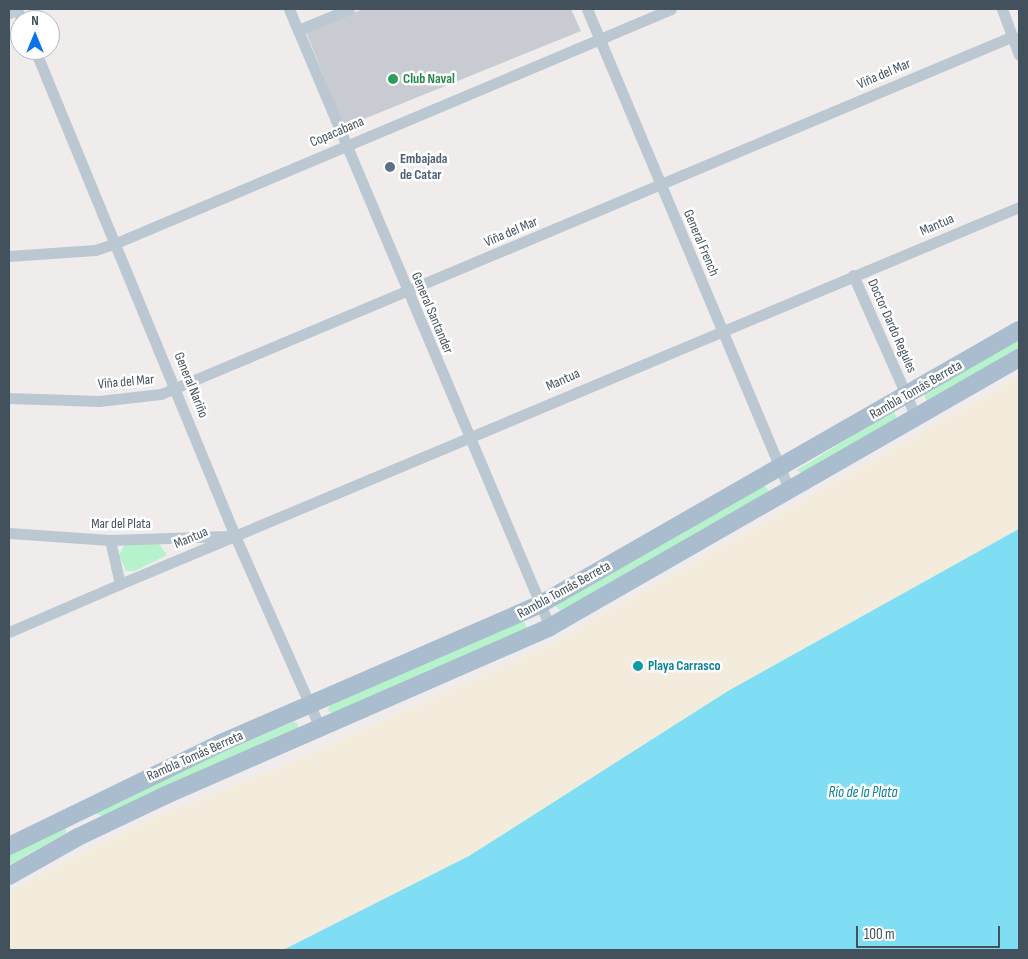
<!DOCTYPE html>
<html>
<head>
<meta charset="utf-8">
<style>
	body { margin:0 }
	#map { position:relative; width:1028px; height:959px; overflow:hidden; background:#f0ecec; font-family:"Sofia Sans Condensed",sans-serif }
	div>[style] { position:absolute }
	.green>* { inset:0; background:#b6f2cc }
	.sand>* { inset:0; background:#f3ebdb }
	.water>* { inset:0; background:#7fdef3 }
	.building>* { inset:0; background:#c8ccd2 }
	.street>* { height:11px; margin:-5.5px; padding:0 5.5px; transform-origin:5.5px; border-radius:5.5px; background:#bcc8d1 }
	.secondary>* { height:15px; margin:-7.5px; padding:0 7.5px; transform-origin:7.5px; border-radius:7.5px; background:#bdcbd8 }
	.primary>* { height:18px; margin:-9px; padding:0 9px; transform-origin:9px; border-radius:9px; background:#a9bdcf }
	.dots>* { width:14px; height:14px; translate:-50% -50%; box-sizing:border-box; border:2px solid #fff; border-radius:50% }
	span { translate:-50% -50%; white-space:nowrap; text-align:center; line-height:1.15; -webkit-text-stroke:5px #fff; paint-order:stroke }
	.street-label { font-size:14px; color:#43515c }
	.leisure-label { font-size:14px; color:#27864d; font-weight:700 }
	.left { translate:0 -50%; text-align:left }
	.service-label { font-size:14px; color:#4e5e75; font-weight:700 }
	.culture-label { font-size:14px; color:#0d838f; font-weight:700 }
	.water-label { font-size:15px; color:#037f9a; font-style:italic }
	.frame { position:absolute; inset:0; border:10px solid #43515c; pointer-events:none }
	.north { position:absolute; left:10px; top:10px; width:50px; height:50px; box-sizing:border-box; background:#fff; border:1px solid #b4b9be; border-radius:50%; rotate:0deg; font-size:14px; font-weight:700; line-height:20px; text-align:center; color:#43515c }
	.north::after { content:''; display:block; margin:auto; width:18px; height:22px; background:#0973ed; clip-path:polygon(50% 0,100% 100%,50% 72%,0 100%) }
	.scale { position:absolute; left:856px; top:926px; width:144px; height:22px; box-sizing:border-box; border:2px solid #43515c; border-top:0; padding-left:6px; font-size:15px; line-height:18px; white-space:nowrap; color:#43515c; -webkit-text-stroke:4px #fff; paint-order:stroke }
</style>
</head>
<body>
<div id="map">
	<div class="green">
		<i style="clip-path:polygon(1019px 338px,1019px 352px,929px 402px,925px 398px,925px 393px)"></i>
		<i style="clip-path:polygon(893px 411px,898px 419px,803px 474px,797px 470px)"></i>
		<i style="clip-path:polygon(764px 486px,770px 491px,562px 612px,556px 607px,557px 603px)"></i>
		<i style="clip-path:polygon(125px 544px,159px 544px,167px 555px,135px 571px,126px 571px,119px 555px)"></i>
		<i style="clip-path:polygon(523px 620px,527px 628px,334px 714px,328px 710px,330px 704px)"></i>
		<i style="clip-path:polygon(293px 722px,297px 723px,299px 730px,102px 816px,95px 813px,95px 807px)"></i>
		<i style="clip-path:polygon(66px 827px,66px 833px,9px 865px,9px 851px)"></i>
	</div>
	<div class="sand">
		<i style="clip-path:polygon(1019px 377px,1019px 529px,728px 691px,469px 857px,283px 950px,9px 950px,9px 893px,28px 881px,151px 819px,292px 762px,553px 643px)"></i>
	</div>
	<div class="water">
		<i style="clip-path:polygon(1019px 529px,1019px 950px,283px 950px,469px 856px,728px 691px)"></i>
	</div>
	<div class="building">
		<i style="clip-path:polygon(363px 9px,571px 9px,581px 31px,344px 127px,306px 32px)"></i>
	</div>
	<div class="street">
		<i style="left:17px;top:9px;width:12px;rotate:66deg"></i>
		<i style="left:289px;top:9px;width:671px;rotate:67.1deg"></i>
		<i style="left:587px;top:9px;width:521px;rotate:67.18deg"></i>
		<i style="left:1002px;top:9px;width:49px;rotate:69.7deg"></i>
		<i style="left:298px;top:30px;width:55px;rotate:-22.4deg"></i>
		<i style="left:35px;top:50px;width:526px;rotate:67.63deg"></i>
		<i style="left:235px;top:536px;width:212px;rotate:66.1deg"></i>
		<i style="left:9px;top:256px;width:86px;rotate:-4deg"></i>
		<i style="left:95px;top:250px;width:22px;rotate:-18deg"></i>
		<i style="left:116px;top:243px;width:602px;rotate:-22.86deg"></i>
		<i style="left:853px;top:275px;width:155px;rotate:66.1deg"></i>
		<i style="left:9px;top:398px;width:90px;rotate:1.9deg"></i>
		<i style="left:99px;top:401px;width:62px;rotate:-6.4deg"></i>
		<i style="left:161px;top:394px;width:924px;rotate:-22.79deg"></i>
		<i style="left:9px;top:533px;width:101px;rotate:4deg"></i>
		<i style="left:110px;top:540px;width:117px;rotate:-2deg"></i>
		<i style="left:120px;top:584px;width:975px;rotate:-22.75deg"></i>
		<i style="left:9px;top:632px;width:121px;rotate:-23.4deg"></i>
		<i style="left:120px;top:584px;width:45px;rotate:-102.8deg"></i>
	</div>
	<div class="secondary">
		<i style="left:9px;top:11px;width:4px;rotate:-27deg"></i>
	</div>
	<div class="primary">
		<i style="left:9px;top:846px;width:233px;rotate:-25.9deg"></i>
		<i style="left:219px;top:744px;width:349px;rotate:-23.5deg"></i>
		<i style="left:539px;top:605px;width:553px;rotate:-29.81deg"></i>
		<i style="left:9px;top:876px;width:79px;rotate:-29.5deg"></i>
		<i style="left:78px;top:837px;width:98px;rotate:-25.5deg"></i>
		<i style="left:166px;top:795px;width:419px;rotate:-23.6deg"></i>
		<i style="left:550px;top:627px;width:541px;rotate:-29.84deg"></i>
	</div>
	<div class="dots">
		<i style="left:393px;top:79px;background:#2e9e5b"></i>
		<i style="left:390px;top:167px;background:#5c6f8a"></i>
		<i style="left:638px;top:666px;background:#0f9aa8"></i>
	</div>
	<div class="street-label">
		<span style="left:884px;top:74px;rotate:-23deg">Viña del Mar</span>
		<span style="left:337px;top:132px;rotate:-23deg">Copacabana</span>
		<span style="left:937px;top:225px;rotate:-23deg">Mantua</span>
		<span style="left:511px;top:232px;rotate:-23deg">Viña del Mar</span>
		<span style="left:701px;top:243px;rotate:67deg">General French</span>
		<span style="left:432px;top:313px;rotate:67deg">General Santander</span>
		<span style="left:892px;top:326px;rotate:66deg">Doctor Dardo Regules</span>
		<span style="left:563px;top:380px;rotate:-24deg">Mantua</span>
		<span style="left:126px;top:382px;rotate:-5deg">Viña del Mar</span>
		<span style="left:191px;top:385px;rotate:68deg">General Nariño</span>
		<span style="left:916px;top:390px;rotate:-30deg">Rambla Tomás Berreta</span>
		<span style="left:121px;top:524px">Mar del Plata</span>
		<span style="left:191px;top:538px;rotate:-23deg">Mantua</span>
		<span style="left:564px;top:590px;rotate:-29deg">Rambla Tomás Berreta</span>
		<span style="left:195px;top:756px;rotate:-24deg">Rambla Tomás Berreta</span>
	</div>
	<div class="leisure-label">
		<span class="left" style="left:403px;top:79px">Club Naval</span>
	</div>
	<div class="service-label">
		<span class="left" style="left:400px;top:167px">Embajada<br>de Catar</span>
	</div>
	<div class="culture-label">
		<span class="left" style="left:648px;top:666px">Playa Carrasco</span>
	</div>
	<div class="water-label">
		<span style="left:863px;top:793px">Río de la Plata</span>
	</div>
	<div class="frame"></div>
	<div class="north">N</div>
	<div class="scale">100 m</div>
</div>
</body>
</html>
